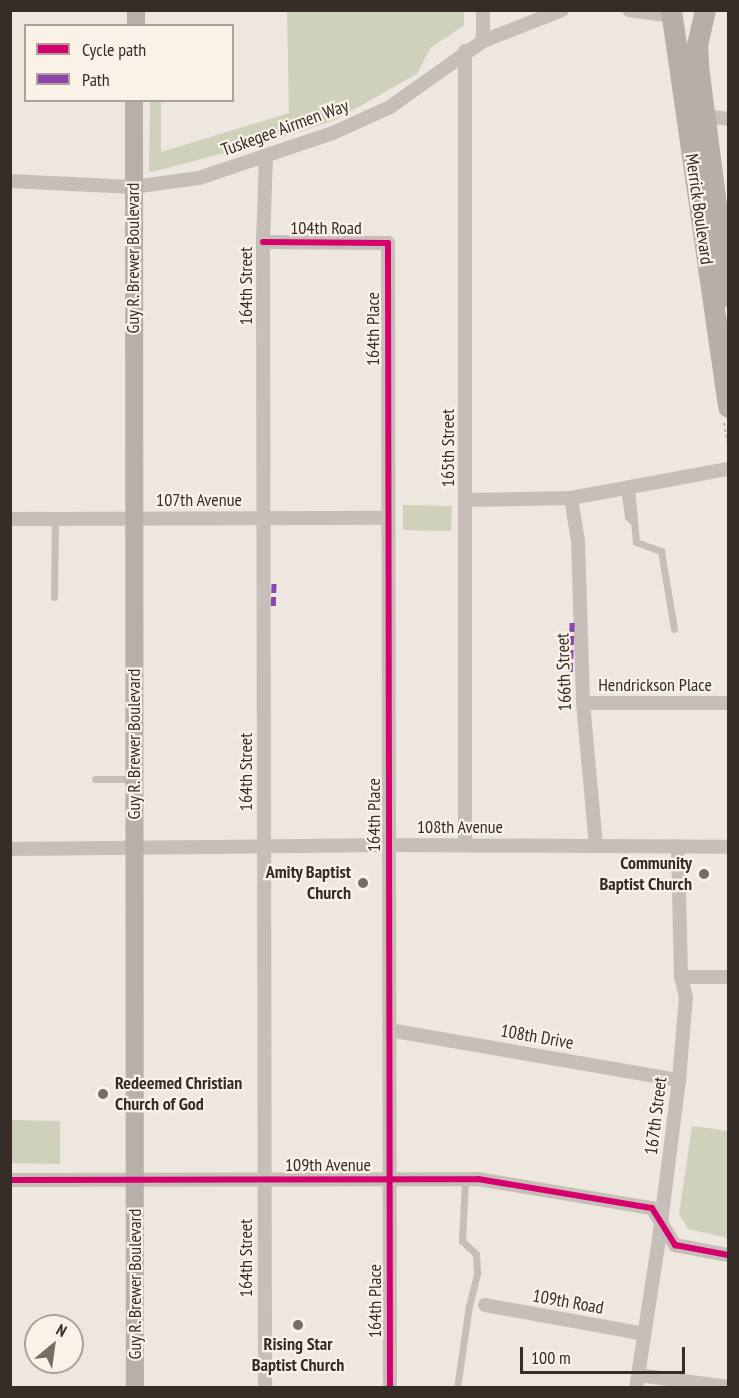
<!DOCTYPE html>
<html>
<head>
<meta charset="utf-8">
<style>
	body { margin:0 }
	#map { position:relative; width:739px; height:1398px; overflow:hidden; background:#ede7e0; font-family:"PT Sans Narrow",sans-serif }
	div>[style] { position:absolute }
	.green>* { inset:0; background:#ced2ba }
	.path>* { height:2px; margin-top:-1px; transform-origin:0; background:repeating-linear-gradient(90deg,#beb7b2 0 3px,transparent 0 6px) }
	.service>* { height:7px; margin:-3.5px; padding:0 3.5px; transform-origin:3.5px; border-radius:3.5px; background:#c6bfb9 }
	.minor>* { height:14px; margin:-7px; padding:0 7px; transform-origin:7px; border-radius:7px; background:#c6bfb9 }
	.secondary>* { height:18px; margin:-9px; padding:0 9px; transform-origin:9px; border-radius:9px; background:#b6afaa }
	.primary>* { height:21px; margin:-10.5px; padding:0 10.5px; transform-origin:10.5px; border-radius:10.5px; background:#b5aea9 }
	.quiet>* { height:4.5px; margin-top:-2.25px; transform-origin:0; background:repeating-linear-gradient(90deg,#8e44ad 0 9px,transparent 0 13.5px) }
	.cycleway>* { height:6px; margin:-3px; padding:0 3px; transform-origin:3px; border-radius:3px; background:#d6006c }
	.dots>* { width:16px; height:16px; translate:-50% -50%; box-sizing:border-box; border:3px solid #faf1e7; border-radius:50% }
	span { translate:-50% -50%; white-space:nowrap; text-align:center; line-height:1.15; -webkit-text-stroke:4.5px #faf1e7; paint-order:stroke }
	.street-label { font-size:18px; color:#362c28 }
	.poi-label { font-size:18px; color:#362c28; font-weight:700 }
	.right { translate:-100% -50%; text-align:right }
	.left { translate:0 -50%; text-align:left }
	.frame { position:absolute; inset:0; border:12px solid #362c28; pointer-events:none }
	.legend { position:absolute; left:24px; top:24px; width:210px; height:78px; box-sizing:border-box; background:#faf1e7; border:2px solid #aca29b; margin:0; padding:8px 10px; list-style:none; font-size:18px; color:#362c28 }
	.legend li { display:flex; align-items:center; gap:12px; height:30px }
	.legend b { width:30px; border:2px solid #aca29b }
	.north { position:absolute; left:24px; top:1314px; width:60px; height:60px; box-sizing:border-box; background:#faf1e7; border:2px solid #aca29b; border-radius:50%; rotate:29deg; font-size:16px; font-weight:700; line-height:24px; text-align:center; color:#362c28 }
	.north::after { content:''; display:block; margin:auto; width:21px; height:27px; background:#766d68; clip-path:polygon(50% 0,100% 100%,50% 72%,0 100%) }
	.scale { position:absolute; left:520px; top:1347px; width:165px; height:27px; box-sizing:border-box; border:3px solid #362c28; border-top:0; padding-left:8px; font-size:18px; line-height:21px; white-space:nowrap; color:#362c28; -webkit-text-stroke:4px #faf1e7; paint-order:stroke }
</style>
</head>
<body>
<div id="map">
	<div class="green">
		<i style="clip-path:polygon(287px 11px,464px 11px,464px 26px,431px 47px,417px 74px,335px 120px,274px 140px,152px 172px,149px 170px,150px 101px,161px 101px,161px 152px,289px 113px)"></i>
		<i style="clip-path:polygon(403px 505px,452px 506px,451px 531px,403px 530px)"></i>
		<i style="clip-path:polygon(11px 1120px,60px 1121px,60px 1164px,11px 1163px)"></i>
		<i style="clip-path:polygon(692px 1126px,728px 1131px,728px 1238px,688px 1229px,679px 1214px)"></i>
	</div>
	<div class="path">
		<i style="left:724px;top:423px;width:23px;rotate:80deg"></i>
	</div>
	<div class="service">
		<i style="left:631px;top:487px;width:55px;rotate:84.8deg"></i>
		<i style="left:636px;top:542px;width:27px;rotate:20deg"></i>
		<i style="left:661px;top:551px;width:79px;rotate:80.5deg"></i>
		<i style="left:624px;top:488px;width:29px;rotate:82deg"></i>
		<i style="left:628px;top:517px;width:6px;rotate:45deg"></i>
		<i style="left:54px;top:597px;width:78px;rotate:-89.3deg"></i>
		<i style="left:95px;top:779px;width:39px"></i>
		<i style="left:457px;top:1388px;width:83px;rotate:-81.7deg"></i>
		<i style="left:469px;top:1306px;width:34px;rotate:-76deg"></i>
		<i style="left:477px;top:1273px;width:19px;rotate:-93deg"></i>
		<i style="left:476px;top:1254px;width:19px;rotate:-137deg"></i>
		<i style="left:462px;top:1241px;width:62px;rotate:-87.2deg"></i>
	</div>
	<div class="minor">
		<i style="left:629px;top:10px;width:43px;rotate:7.9deg"></i>
		<i style="left:483px;top:41px;width:31px;rotate:-90deg"></i>
		<i style="left:704px;top:116px;width:24px;rotate:7deg"></i>
		<i style="left:10px;top:181px;width:123px;rotate:2.8deg"></i>
		<i style="left:133px;top:187px;width:67px;rotate:-7.8deg"></i>
		<i style="left:199px;top:178px;width:141px;rotate:-18.6deg"></i>
		<i style="left:333px;top:133px;width:63px;rotate:-24.5deg"></i>
		<i style="left:390px;top:107px;width:114px;rotate:-35.4deg"></i>
		<i style="left:483px;top:41px;width:85px;rotate:-21.4deg"></i>
		<i style="left:263px;top:242px;width:125px;rotate:0.5deg"></i>
		<i style="left:388px;top:243px;width:1145px;rotate:89.9deg"></i>
		<i style="left:571px;top:498px;width:44px;rotate:80.8deg"></i>
		<i style="left:578px;top:541px;width:162px;rotate:88.2deg"></i>
		<i style="left:583px;top:703px;width:143px;rotate:84.8deg"></i>
		<i style="left:466px;top:500px;width:105px;rotate:-1.1deg"></i>
		<i style="left:571px;top:498px;width:160px;rotate:-10.5deg"></i>
		<i style="left:10px;top:519px;width:377px;rotate:-0.2deg"></i>
		<i style="left:583px;top:703px;width:145px"></i>
		<i style="left:465px;top:845px;width:794px;rotate:-90deg"></i>
		<i style="left:10px;top:849px;width:379px;rotate:-0.6deg"></i>
		<i style="left:389px;top:845px;width:339px;rotate:0.3deg"></i>
		<i style="left:681px;top:977px;width:47px"></i>
		<i style="left:389px;top:1030px;width:294px;rotate:9.8deg"></i>
		<i style="left:10px;top:1180px;width:468px;rotate:-0.1deg"></i>
		<i style="left:478px;top:1179px;width:176px;rotate:9.5deg"></i>
		<i style="left:652px;top:1208px;width:44px;rotate:58.1deg"></i>
		<i style="left:675px;top:1245px;width:54px;rotate:10.7deg"></i>
		<i style="left:485px;top:1305px;width:162px;rotate:10.3deg"></i>
		<i style="left:638px;top:1375px;width:91px;rotate:7.6deg"></i>
		<i style="left:265px;top:1388px;width:1146px;rotate:-90.1deg"></i>
		<i style="left:263px;top:242px;width:85px;rotate:-88deg"></i>
		<i style="left:636px;top:1388px;width:144px;rotate:-81.2deg"></i>
		<i style="left:658px;top:1246px;width:167px;rotate:-82.8deg"></i>
		<i style="left:679px;top:1080px;width:83px;rotate:-85.2deg"></i>
		<i style="left:686px;top:997px;width:21px;rotate:-104deg"></i>
		<i style="left:681px;top:977px;width:131px;rotate:-91.3deg"></i>
	</div>
	<div class="secondary">
		<i style="left:136px;top:26px;width:16px;rotate:-90deg"></i>
		<i style="left:134px;top:100px;width:1288px;rotate:89.96deg"></i>
	</div>
	<div class="primary">
		<i style="left:671px;top:10px;width:401px;rotate:81.8deg"></i>
		<i style="left:705px;top:10px;width:35px;rotate:103deg"></i>
		<i style="left:697px;top:44px;width:22px;rotate:87deg"></i>
		<i style="left:698px;top:66px;width:232px;rotate:82.6deg"></i>
	</div>
	<div class="quiet">
		<i style="left:273px;top:606px;width:25px;rotate:-88deg"></i>
		<i style="left:570px;top:672px;width:51px;rotate:-87.8deg"></i>
	</div>
	<div class="cycleway">
		<i style="left:263px;top:242px;width:125px;rotate:0.5deg"></i>
		<i style="left:388px;top:243px;width:1145px;rotate:89.9deg"></i>
		<i style="left:10px;top:1180px;width:468px;rotate:-0.1deg"></i>
		<i style="left:478px;top:1179px;width:176px;rotate:9.5deg"></i>
		<i style="left:652px;top:1208px;width:44px;rotate:58.1deg"></i>
		<i style="left:675px;top:1245px;width:54px;rotate:10.7deg"></i>
	</div>
	<div class="dots">
		<i style="left:704px;top:874px;background:#766d68"></i>
		<i style="left:363px;top:883px;background:#766d68"></i>
		<i style="left:103px;top:1094px;background:#766d68"></i>
		<i style="left:298px;top:1325px;background:#766d68"></i>
	</div>
	<div class="street-label">
		<span style="left:285px;top:128px;rotate:-20deg">Tuskegee Airmen Way</span>
		<span style="left:699px;top:209px;rotate:82deg">Merrick Boulevard</span>
		<span style="left:326px;top:228px">104th Road</span>
		<span style="left:133px;top:258px;rotate:-90deg">Guy R. Brewer Boulevard</span>
		<span style="left:246px;top:286px;rotate:-90deg">164th Street</span>
		<span style="left:373px;top:329px;rotate:-90deg">164th Place</span>
		<span style="left:448px;top:448px;rotate:-90deg">165th Street</span>
		<span style="left:199px;top:500px">107th Avenue</span>
		<span style="left:564px;top:672px;rotate:-92deg">166th Street</span>
		<span style="left:655px;top:685px">Hendrickson Place</span>
		<span style="left:134px;top:744px;rotate:-90deg">Guy R. Brewer Boulevard</span>
		<span style="left:246px;top:772px;rotate:-90deg">164th Street</span>
		<span style="left:374px;top:815px;rotate:-90deg">164th Place</span>
		<span style="left:460px;top:827px">108th Avenue</span>
		<span style="left:537px;top:1037px;rotate:10deg">108th Drive</span>
		<span style="left:656px;top:1116px;rotate:-83deg">167th Street</span>
		<span style="left:328px;top:1165px">109th Avenue</span>
		<span style="left:246px;top:1258px;rotate:-90deg">164th Street</span>
		<span style="left:135px;top:1284px;rotate:-90deg">Guy R. Brewer Boulevard</span>
		<span style="left:375px;top:1301px;rotate:-90deg">164th Place</span>
		<span style="left:568px;top:1302px;rotate:10deg">109th Road</span>
	</div>
	<div class="poi-label">
		<span class="right" style="left:692px;top:874px">Community<br>Baptist Church</span>
		<span class="right" style="left:351px;top:883px">Amity Baptist<br>Church</span>
		<span class="left" style="left:115px;top:1094px">Redeemed Christian<br>Church of God</span>
		<span style="left:298px;top:1355px">Rising Star<br>Baptist Church</span>
	</div>
	<div class="frame"></div>
	<ul class="legend">
	<li><b style="height:8px;background:#d6006c"></b>Cycle path</li>
	<li><b style="height:8px;background:#8e44ad"></b>Path</li>
	</ul>
	<div class="north">N</div>
	<div class="scale">100 m</div>
</div>
</body>
</html>
